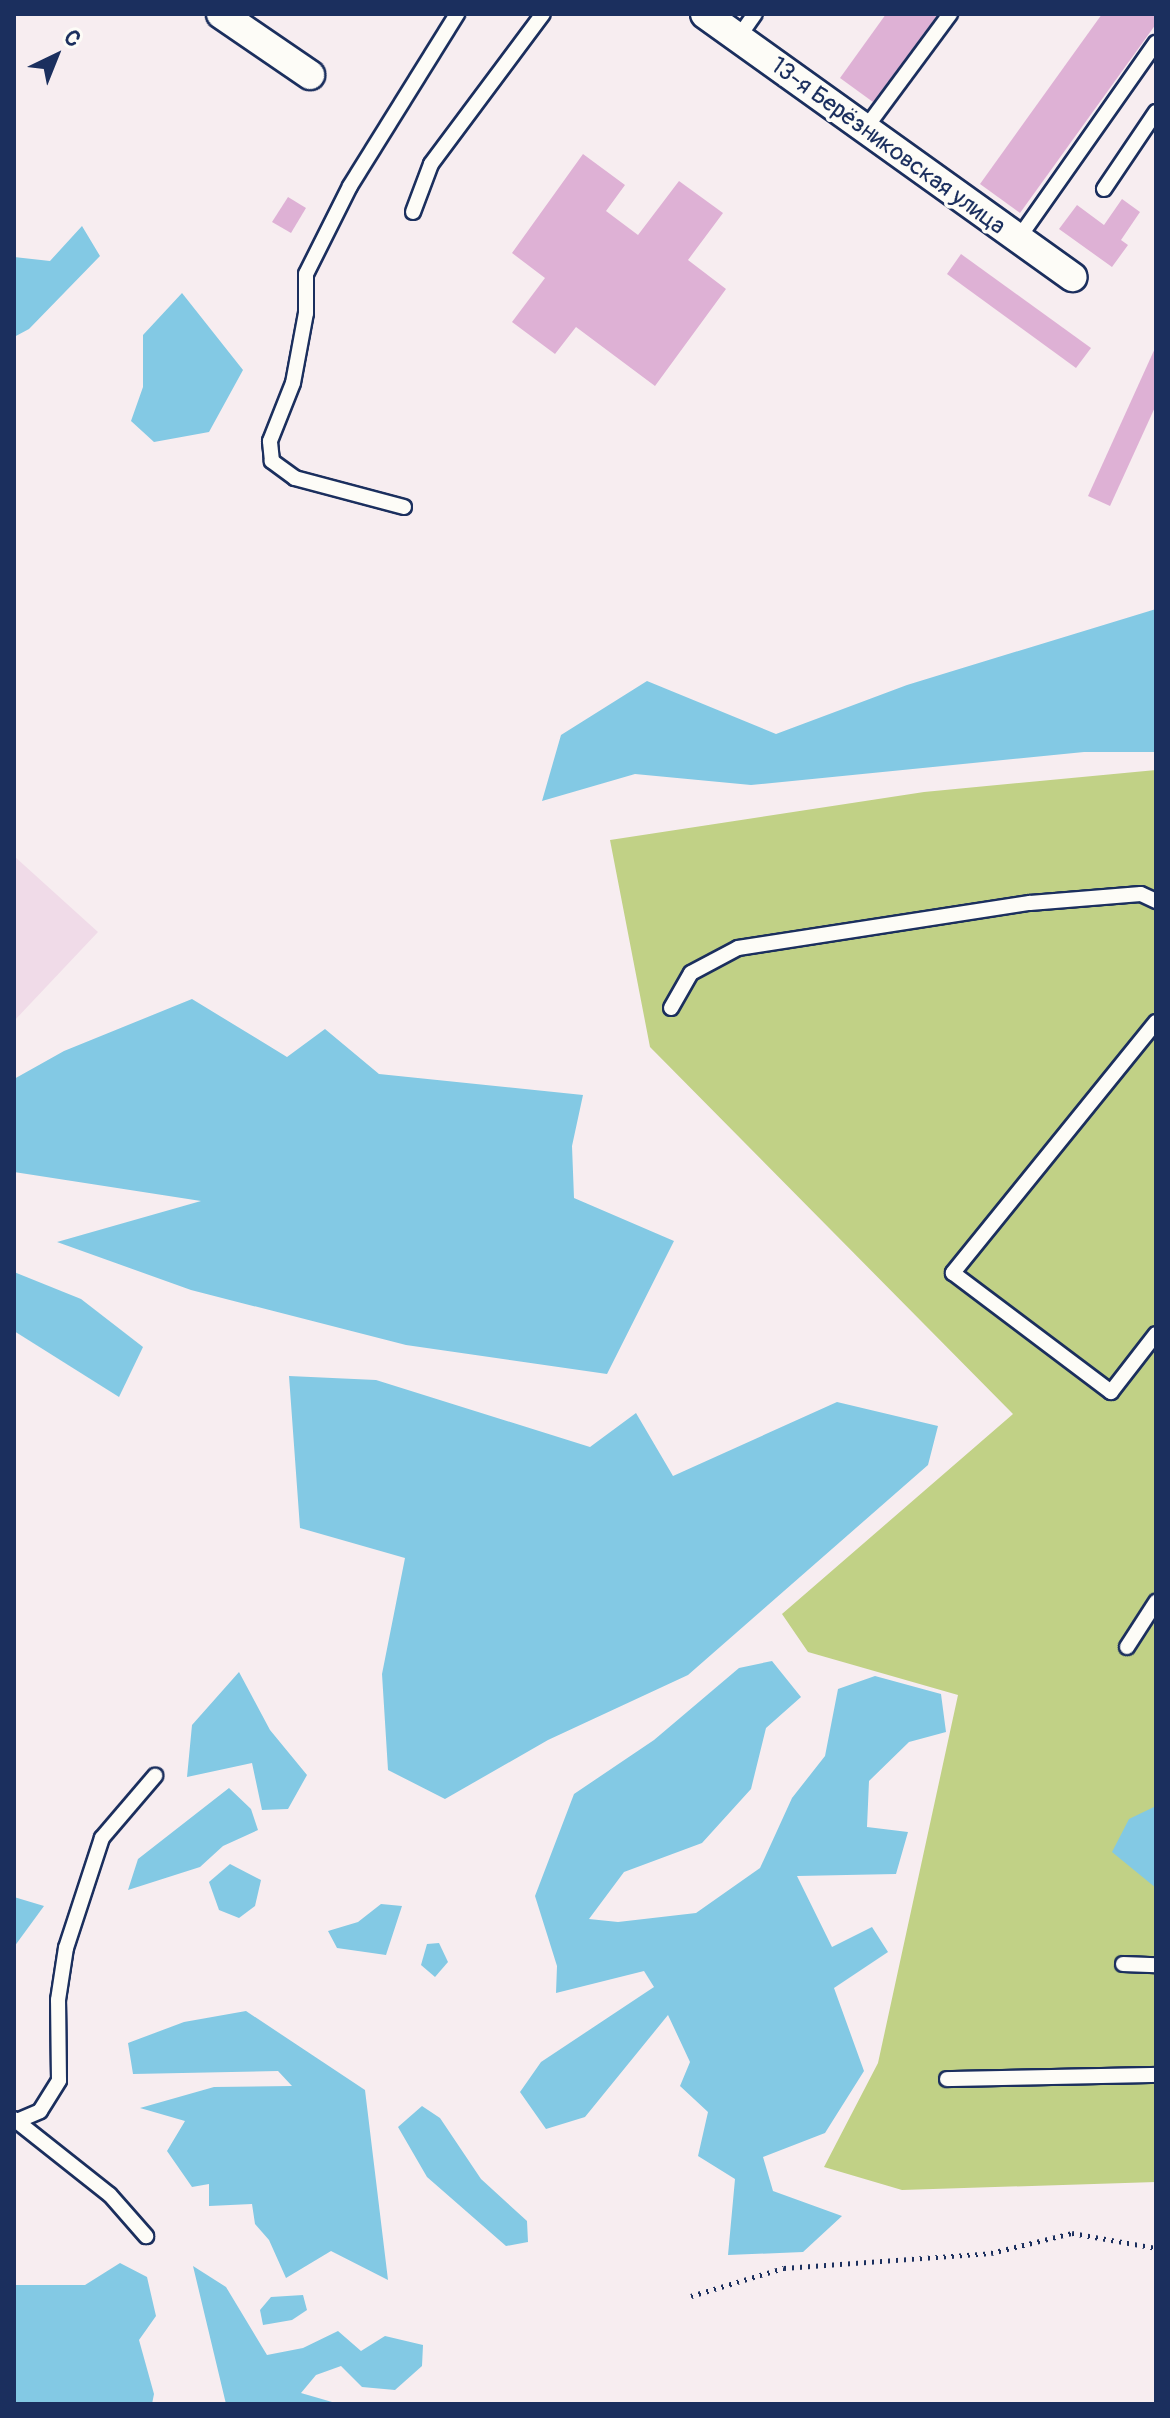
<!DOCTYPE html>
<html>
<head>
<meta charset="utf-8">
<style>
	body { margin:0 }
	#map { position:relative; width:1170px; height:2418px; overflow:hidden; background:#f7edf0; font-family:Pangolin,sans-serif }
	div>[style] { position:absolute }
	.built>* { inset:0; background:#f0dbe8 }
	.green>* { inset:0; background:#c1d186 }
	.water>* { inset:0; background:#83c9e4 }
	.building>* { inset:0; background:#deb1d5 }
	.path>* { height:5px; margin-top:-2.5px; transform-origin:0; background:repeating-linear-gradient(90deg,#1b2f5e 0 2px,transparent 0 8px) }
	.roads { filter:drop-shadow(2px 0 #1b2f5e) drop-shadow(-2px 0 #1b2f5e) drop-shadow(0 2px #1b2f5e) drop-shadow(0 -2px #1b2f5e) }
	.service>* { height:14px; margin:-7px; padding:0 7px; transform-origin:7px; border-radius:7px; background:#fdfcf7 }
	.minor>* { height:28px; margin:-14px; padding:0 14px; transform-origin:14px; border-radius:14px; background:#fdfcf7 }
	span { translate:-50% -50%; white-space:nowrap; text-align:center; line-height:1.15; -webkit-text-stroke:7px #fdfcf7; paint-order:stroke }
	.street-label { font-size:24px; color:#1b2f5e }
	.frame { position:absolute; inset:0; border:16px solid #1b2f5e; pointer-events:none }
	.north { position:absolute; left:16px; top:16px; width:80px; height:80px; -webkit-text-stroke:6px #fdfcf7; paint-order:stroke; rotate:43deg; font-size:22px; font-weight:700; line-height:32px; text-align:center; color:#1b2f5e }
	.north::after { content:''; display:block; margin:auto; width:28px; height:36px; background:#1b2f5e; clip-path:polygon(50% 0,100% 100%,50% 72%,0 100%) }
</style>
</head>
<body>
<div id="map">
	<div class="built">
		<i style="clip-path:polygon(14px 856px,98px 932px,14px 1021px)"></i>
	</div>
	<div class="green">
		<i style="clip-path:polygon(1156px 770px,1156px 2182px,902px 2190px,824px 2167px,878px 2063px,958px 1695px,808px 1652px,782px 1614px,1013px 1414px,650px 1047px,610px 840px,924px 792px)"></i>
	</div>
	<div class="water">
		<i style="clip-path:polygon(82px 226px,100px 256px,29px 329px,14px 337px,14px 257px,50px 261px)"></i>
		<i style="clip-path:polygon(182px 293px,243px 370px,209px 432px,154px 442px,131px 421px,143px 387px,143px 335px)"></i>
		<i style="clip-path:polygon(1156px 609px,1156px 752px,1084px 752px,751px 785px,635px 774px,542px 801px,561px 735px,647px 681px,776px 734px,907px 685px)"></i>
		<i style="clip-path:polygon(192px 999px,287px 1057px,325px 1029px,379px 1074px,583px 1095px,572px 1146px,574px 1198px,674px 1241px,607px 1374px,406px 1345px,191px 1290px,57px 1242px,201px 1201px,14px 1172px,14px 1079px,64px 1051px)"></i>
		<i style="clip-path:polygon(14px 1272px,81px 1299px,143px 1347px,119px 1397px,14px 1331px)"></i>
		<i style="clip-path:polygon(289px 1376px,376px 1380px,590px 1447px,636px 1413px,673px 1476px,837px 1402px,938px 1426px,928px 1465px,688px 1675px,548px 1740px,445px 1799px,388px 1770px,382px 1674px,405px 1558px,300px 1528px)"></i>
		<i style="clip-path:polygon(772px 1661px,801px 1697px,766px 1728px,751px 1789px,702px 1843px,624px 1872px,589px 1919px,618px 1922px,696px 1913px,760px 1868px,792px 1798px,825px 1756px,838px 1689px,875px 1676px,941px 1694px,946px 1732px,909px 1742px,869px 1781px,867px 1827px,908px 1832px,896px 1874px,797px 1876px,832px 1947px,872px 1927px,888px 1952px,834px 1988px,864px 2071px,825px 2133px,763px 2157px,773px 2191px,842px 2216px,803px 2252px,728px 2255px,735px 2179px,698px 2156px,708px 2112px,680px 2086px,690px 2062px,668px 2015px,585px 2117px,546px 2129px,520px 2092px,541px 2062px,654px 1987px,644px 1971px,556px 1993px,557px 1966px,535px 1896px,574px 1794px,654px 1740px,739px 1668px)"></i>
		<i style="clip-path:polygon(239px 1672px,270px 1730px,307px 1775px,288px 1809px,262px 1810px,252px 1763px,187px 1777px,192px 1725px)"></i>
		<i style="clip-path:polygon(229px 1788px,251px 1809px,258px 1830px,223px 1846px,200px 1867px,128px 1890px,138px 1859px)"></i>
		<i style="clip-path:polygon(1156px 1806px,1156px 1888px,1112px 1852px,1129px 1819px)"></i>
		<i style="clip-path:polygon(230px 1864px,261px 1880px,255px 1906px,239px 1918px,219px 1910px,209px 1882px)"></i>
		<i style="clip-path:polygon(14px 1897px,44px 1906px,14px 1947px)"></i>
		<i style="clip-path:polygon(381px 1904px,402px 1906px,386px 1955px,337px 1948px,328px 1931px,358px 1922px)"></i>
		<i style="clip-path:polygon(439px 1943px,448px 1962px,435px 1977px,421px 1965px,427px 1944px)"></i>
		<i style="clip-path:polygon(246px 2011px,365px 2090px,388px 2280px,331px 2251px,286px 2278px,269px 2240px,255px 2224px,252px 2204px,209px 2206px,209px 2184px,192px 2187px,167px 2151px,185px 2121px,140px 2108px,214px 2087px,292px 2086px,278px 2071px,133px 2074px,128px 2043px,184px 2022px)"></i>
		<i style="clip-path:polygon(422px 2106px,440px 2118px,481px 2179px,527px 2221px,528px 2242px,506px 2246px,427px 2177px,398px 2127px)"></i>
		<i style="clip-path:polygon(120px 2263px,147px 2277px,156px 2316px,139px 2340px,154px 2394px,152px 2404px,14px 2404px,14px 2285px,85px 2285px)"></i>
		<i style="clip-path:polygon(193px 2266px,226px 2287px,267px 2355px,303px 2348px,338px 2331px,361px 2351px,385px 2336px,423px 2345px,422px 2366px,395px 2390px,362px 2387px,341px 2366px,316px 2375px,301px 2393px,339px 2404px,226px 2404px)"></i>
		<i style="clip-path:polygon(303px 2295px,307px 2310px,292px 2320px,263px 2325px,260px 2310px,271px 2297px)"></i>
	</div>
	<div class="building">
		<i style="clip-path:polygon(886px 14px,938px 14px,873px 102px,840px 78px)"></i>
		<i style="clip-path:polygon(1102px 14px,1156px 14px,1156px 24px,1020px 213px,980px 184px)"></i>
		<i style="clip-path:polygon(583px 154px,625px 185px,606px 211px,638px 235px,679px 181px,723px 213px,688px 260px,726px 289px,655px 386px,576px 327px,555px 354px,512px 322px,545px 278px,512px 253px)"></i>
		<i style="clip-path:polygon(288px 197px,306px 208px,291px 233px,272px 222px)"></i>
		<i style="clip-path:polygon(1122px 199px,1140px 212px,1121px 240px,1128px 245px,1112px 267px,1059px 229px,1077px 205px,1104px 225px)"></i>
		<i style="clip-path:polygon(961px 254px,1091px 348px,1076px 368px,947px 274px)"></i>
		<i style="clip-path:polygon(1156px 346px,1156px 405px,1110px 506px,1088px 496px)"></i>
	</div>
	<div class="path">
		<i style="left:691px;top:2296px;width:97px;rotate:-16.8deg"></i>
		<i style="left:784px;top:2268px;width:208px;rotate:-4.1deg"></i>
		<i style="left:991px;top:2253px;width:83px;rotate:-13.9deg"></i>
		<i style="left:1072px;top:2233px;width:85px;rotate:10.1deg"></i>
	</div>
	<div class="roads">
		<div class="service">
			<i style="left:738px;top:38px;width:29px;rotate:-55deg"></i>
			<i style="left:865px;top:129px;width:143px;rotate:-53.5deg"></i>
			<i style="left:1104px;top:189px;width:93px;rotate:-56deg"></i>
			<i style="left:413px;top:212px;width:51px;rotate:-69.4deg"></i>
			<i style="left:431px;top:164px;width:187px;rotate:-53.3deg"></i>
			<i style="left:1018px;top:239px;width:240px;rotate:-54.9deg"></i>
			<i style="left:404px;top:507px;width:113px;rotate:-165.1deg"></i>
			<i style="left:295px;top:478px;width:29px;rotate:-144deg"></i>
			<i style="left:272px;top:461px;width:20px;rotate:-96deg"></i>
			<i style="left:270px;top:441px;width:62px;rotate:-68.4deg"></i>
			<i style="left:293px;top:383px;width:71px;rotate:-79.5deg"></i>
			<i style="left:306px;top:313px;width:39px;rotate:-90deg"></i>
			<i style="left:306px;top:274px;width:98px;rotate:-63.4deg"></i>
			<i style="left:350px;top:186px;width:203px;rotate:-58.1deg"></i>
			<i style="left:671px;top:1008px;width:40px;rotate:-60.3deg"></i>
			<i style="left:691px;top:973px;width:53px;rotate:-28deg"></i>
			<i style="left:738px;top:948px;width:295px;rotate:-8.8deg"></i>
			<i style="left:1030px;top:903px;width:111px;rotate:-4.6deg"></i>
			<i style="left:1141px;top:894px;width:17px;rotate:25deg"></i>
			<i style="left:1156px;top:1022px;width:323px;rotate:129deg"></i>
			<i style="left:953px;top:1273px;width:198px;rotate:37deg"></i>
			<i style="left:1111px;top:1392px;width:73px;rotate:-52.2deg"></i>
			<i style="left:1127px;top:1647px;width:54px;rotate:-57.2deg"></i>
			<i style="left:1123px;top:1964px;width:33px;rotate:2deg"></i>
			<i style="left:947px;top:2079px;width:209px;rotate:-1.1deg"></i>
			<i style="left:14px;top:2119px;width:122px;rotate:38.4deg"></i>
			<i style="left:110px;top:2195px;width:55px;rotate:48.7deg"></i>
			<i style="left:17px;top:2121px;width:25px;rotate:-23deg"></i>
			<i style="left:40px;top:2111px;width:36px;rotate:-58deg"></i>
			<i style="left:59px;top:2080px;width:80px;rotate:-90.7deg"></i>
			<i style="left:58px;top:2000px;width:53px;rotate:-81.3deg"></i>
			<i style="left:66px;top:1948px;width:116px;rotate:-71.9deg"></i>
			<i style="left:102px;top:1838px;width:82px;rotate:-49.5deg"></i>
		</div>
		<div class="minor">
			<i style="left:221px;top:14px;width:108px;rotate:34.4deg"></i>
			<i style="left:705px;top:14px;width:452px;rotate:35.6deg"></i>
		</div>
	</div>
	<div class="street-label">
		<span style="left:888px;top:146px;rotate:36deg">13-я Берёзниковская улица</span>
	</div>
	<div class="frame"></div>
	<div class="north">С</div>
</div>
</body>
</html>
